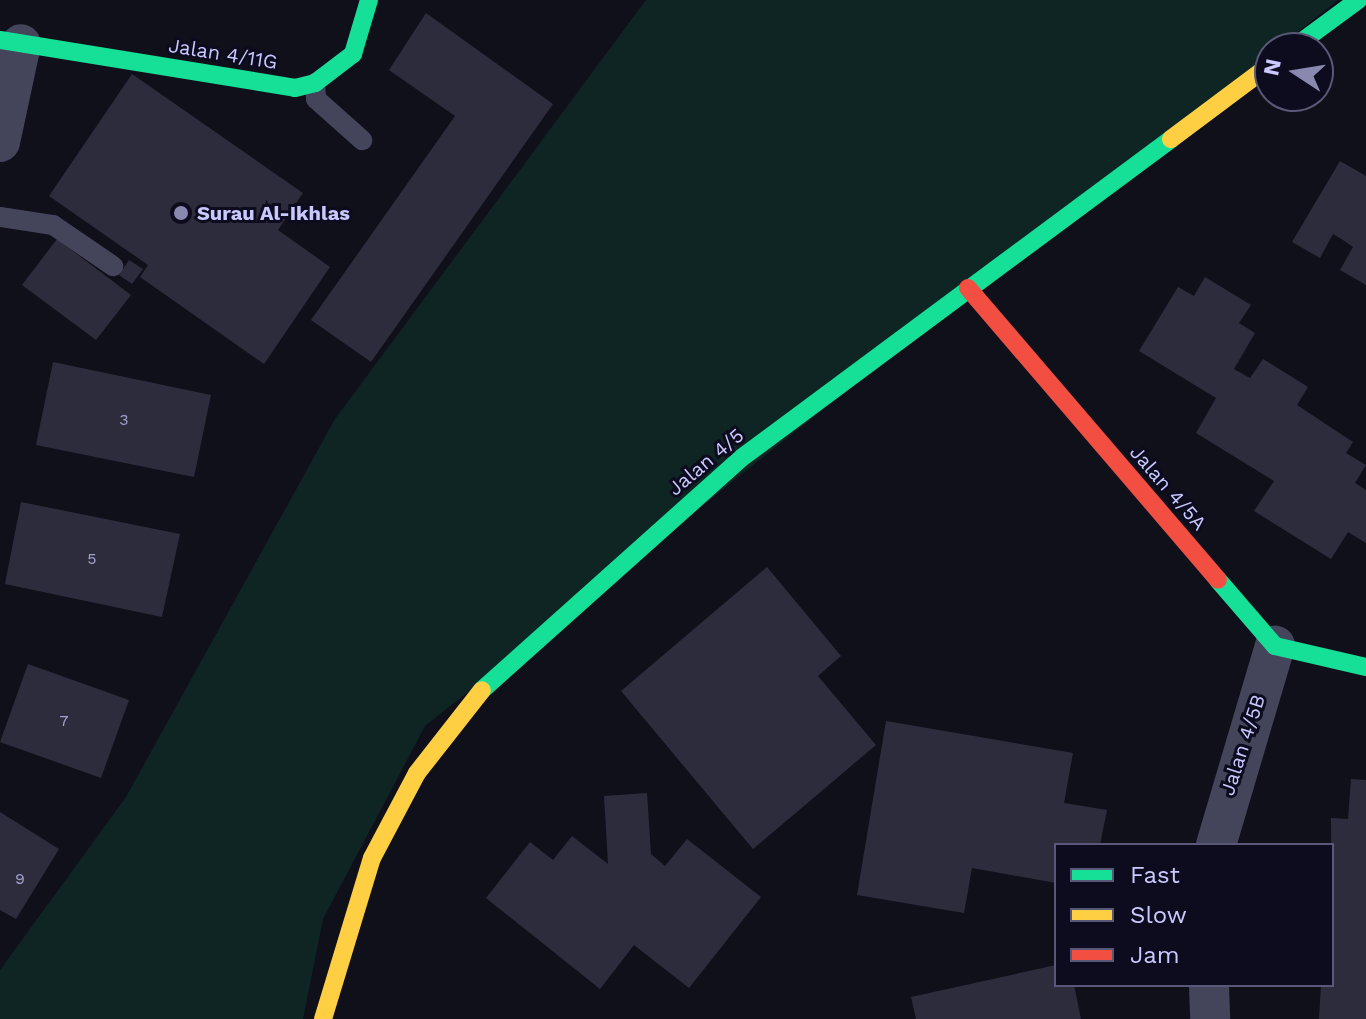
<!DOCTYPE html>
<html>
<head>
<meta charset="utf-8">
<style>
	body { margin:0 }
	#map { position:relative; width:1366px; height:1019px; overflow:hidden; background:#10101a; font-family:"Work Sans",sans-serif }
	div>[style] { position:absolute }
	.green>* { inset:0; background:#0f2524 }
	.building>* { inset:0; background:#2d2c3d }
	.lane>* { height:20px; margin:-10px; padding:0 10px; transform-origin:10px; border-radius:10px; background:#44455b }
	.street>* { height:40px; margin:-20px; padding:0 20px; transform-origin:20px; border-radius:20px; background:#44455b }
	.fast>* { height:18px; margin:-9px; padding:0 9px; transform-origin:9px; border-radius:9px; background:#16e098 }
	.slow>* { height:18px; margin:-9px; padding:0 9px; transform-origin:9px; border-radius:9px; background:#ffcf43 }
	.jam>* { height:18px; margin:-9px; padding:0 9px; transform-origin:9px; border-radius:9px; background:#f24e42 }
	.dots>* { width:22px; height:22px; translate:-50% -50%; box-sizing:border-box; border:4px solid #0d0c1e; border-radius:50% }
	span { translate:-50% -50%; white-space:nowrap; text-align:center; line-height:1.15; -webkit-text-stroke:6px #0d0c1e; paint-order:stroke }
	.number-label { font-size:16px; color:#a3a2ce }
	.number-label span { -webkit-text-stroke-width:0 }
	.street-label { font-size:20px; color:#cac9ff }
	.poi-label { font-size:20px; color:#cac9ff; font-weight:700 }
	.left { translate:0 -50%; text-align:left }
	.legend { position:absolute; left:1054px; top:843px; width:280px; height:144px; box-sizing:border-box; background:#0d0c1e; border:2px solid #595878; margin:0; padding:10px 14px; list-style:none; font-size:24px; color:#cac9ff }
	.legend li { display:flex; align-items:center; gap:16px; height:40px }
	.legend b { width:40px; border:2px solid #595878 }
	.north { position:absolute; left:1254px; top:32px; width:80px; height:80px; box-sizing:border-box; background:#0d0c1e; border:2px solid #595878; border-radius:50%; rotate:282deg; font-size:22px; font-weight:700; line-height:32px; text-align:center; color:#cac9ff }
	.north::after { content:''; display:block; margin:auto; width:28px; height:36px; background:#8988af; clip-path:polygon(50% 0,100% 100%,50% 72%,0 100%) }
</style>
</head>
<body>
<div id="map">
	<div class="green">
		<i style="clip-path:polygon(646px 0,1338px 0,425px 726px,323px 919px,303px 1019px,0 1019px,0 970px,126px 797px,335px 419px)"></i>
	</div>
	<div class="building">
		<i style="clip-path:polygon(426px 13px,553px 104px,371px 362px,311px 320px,455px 116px,389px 70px)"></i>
		<i style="clip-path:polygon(132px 74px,303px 193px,278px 230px,330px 267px,264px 364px,140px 277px,148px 265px,49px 196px)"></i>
		<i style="clip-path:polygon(1340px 161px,1366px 176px,1366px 285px,1340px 270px,1353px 247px,1343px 240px,1333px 234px,1320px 258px,1292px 242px)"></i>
		<i style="clip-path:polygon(57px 239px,131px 295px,96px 340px,22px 285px)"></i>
		<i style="clip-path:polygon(129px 260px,143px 269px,132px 284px,119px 275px)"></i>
		<i style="clip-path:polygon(1205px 277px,1251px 305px,1239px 323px,1255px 333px,1234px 369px,1250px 378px,1263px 359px,1308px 387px,1297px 405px,1353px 442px,1346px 453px,1366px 465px,1355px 483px,1366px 490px,1366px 543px,1348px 532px,1331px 559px,1254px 511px,1274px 481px,1196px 433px,1216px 398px,1139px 351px,1178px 287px,1194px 296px)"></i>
		<i style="clip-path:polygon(53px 362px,211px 395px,194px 477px,36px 445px)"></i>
		<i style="clip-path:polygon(21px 502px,180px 534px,162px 617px,5px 584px)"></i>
		<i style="clip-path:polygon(767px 567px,841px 656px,818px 676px,876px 745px,753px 849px,621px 691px)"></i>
		<i style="clip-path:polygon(28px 664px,129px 700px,101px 778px,0 742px)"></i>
		<i style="clip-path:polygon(886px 721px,1073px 753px,1064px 803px,1107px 810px,1100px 845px,1056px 845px,1056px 883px,972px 868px,964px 913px,857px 895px)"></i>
		<i style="clip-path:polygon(1351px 779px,1366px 780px,1366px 1019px,1319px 1019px,1321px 985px,1332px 985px,1331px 818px,1348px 819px)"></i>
		<i style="clip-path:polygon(647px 793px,651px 854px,665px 866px,687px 839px,761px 897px,689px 988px,634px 945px,600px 989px,486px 898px,530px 842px,553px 860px,572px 836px,608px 864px,604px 796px)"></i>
		<i style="clip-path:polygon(0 812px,59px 849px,16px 919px,0 910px)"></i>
		<i style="clip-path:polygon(1056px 965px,1056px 985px,1074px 985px,1081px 1019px,916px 1019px,911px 997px)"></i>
	</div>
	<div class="lane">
		<i style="left:315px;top:83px;width:16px;rotate:86deg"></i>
		<i style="left:316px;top:99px;width:62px;rotate:41.7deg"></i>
		<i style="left:0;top:217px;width:54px;rotate:8.6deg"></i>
		<i style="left:53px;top:225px;width:73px;rotate:34.3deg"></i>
	</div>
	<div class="street">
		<i style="left:0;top:142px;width:100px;rotate:-77.9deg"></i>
		<i style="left:1216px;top:845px;width:208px;rotate:-73.5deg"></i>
		<i style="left:1209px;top:985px;width:34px;rotate:88deg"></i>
	</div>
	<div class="fast">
		<i style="left:0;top:40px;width:299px;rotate:9.2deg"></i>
		<i style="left:295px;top:88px;width:21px;rotate:-14deg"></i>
		<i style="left:315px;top:83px;width:48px;rotate:-37.3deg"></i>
		<i style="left:353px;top:54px;width:56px;rotate:-73.5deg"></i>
		<i style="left:1293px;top:48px;width:81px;rotate:-36.4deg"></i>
		<i style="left:1218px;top:580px;width:87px;rotate:49.2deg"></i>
		<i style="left:1275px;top:646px;width:93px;rotate:13deg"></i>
		<i style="left:482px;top:690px;width:346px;rotate:-41.8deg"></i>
		<i style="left:740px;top:459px;width:537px;rotate:-36.59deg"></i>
	</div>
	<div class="slow">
		<i style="left:1171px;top:139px;width:124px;rotate:-36.8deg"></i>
		<i style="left:323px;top:1019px;width:168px;rotate:-73.1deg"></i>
		<i style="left:372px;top:858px;width:96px;rotate:-62.1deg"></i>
		<i style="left:417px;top:773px;width:105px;rotate:-51.9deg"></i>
	</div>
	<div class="jam">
		<i style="left:968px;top:288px;width:384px;rotate:49.4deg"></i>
	</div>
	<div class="dots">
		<i style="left:181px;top:213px;background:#8988af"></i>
	</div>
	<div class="number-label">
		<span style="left:124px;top:420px">3</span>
		<span style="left:92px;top:559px">5</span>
		<span style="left:64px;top:721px">7</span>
		<span style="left:20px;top:879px">9</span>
	</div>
	<div class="street-label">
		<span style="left:223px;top:54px;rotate:9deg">Jalan 4/11G</span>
		<span style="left:706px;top:462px;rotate:-40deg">Jalan 4/5</span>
		<span style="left:1168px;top:488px;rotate:49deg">Jalan 4/5A</span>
		<span style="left:1243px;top:745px;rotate:-72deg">Jalan 4/5B</span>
	</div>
	<div class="poi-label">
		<span class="left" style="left:197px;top:213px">Surau Al-Ikhlas</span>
	</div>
	<ul class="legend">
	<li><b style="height:10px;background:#16e098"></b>Fast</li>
	<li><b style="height:10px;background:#ffcf43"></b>Slow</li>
	<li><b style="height:10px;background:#f24e42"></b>Jam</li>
	</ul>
	<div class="north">N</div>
</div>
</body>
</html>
